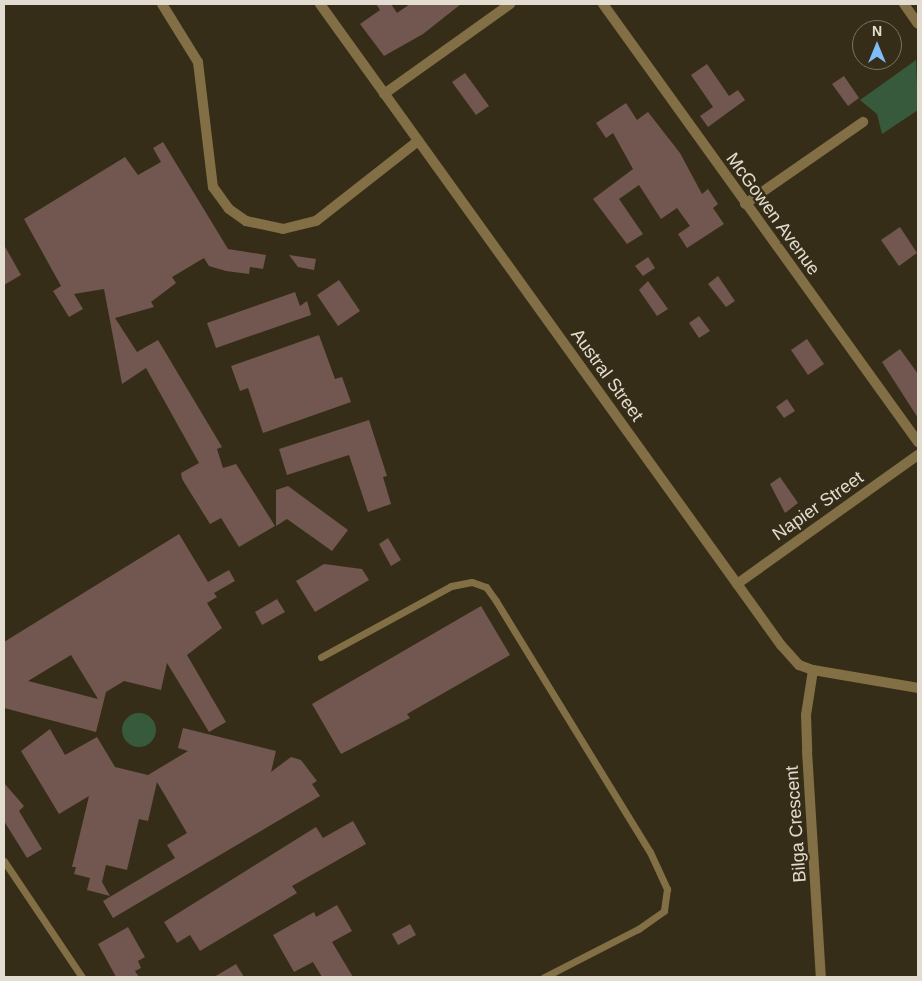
<!DOCTYPE html>
<html>
<head>
<meta charset="utf-8">
<style>
	body { margin:0 }
	#map { position:relative; width:922px; height:981px; overflow:hidden; background:#362d18; font-family:Helvetica,sans-serif }
	div>[style] { position:absolute }
	.green>* { inset:0; background:#375a3c }
	.round { border-radius:50% }
	.building>* { inset:0; background:#71574f }
	.service>* { height:7px; margin:-3.5px; padding:0 3.5px; transform-origin:3.5px; border-radius:3.5px; background:#836f45 }
	.minor>* { height:10px; margin:-5px; padding:0 5px; transform-origin:5px; border-radius:5px; background:#836f45 }
	.tertiary>* { height:10px; margin:-5px; padding:0 5px; transform-origin:5px; border-radius:5px; background:#836f45 }
	span { translate:-50% -50%; white-space:nowrap; text-align:center; line-height:1.15; -webkit-text-stroke:4.5px #362d18; paint-order:stroke }
	.street-label { font-size:18px; color:#e3ddd1 }
	.frame { position:absolute; inset:0; border:5px solid #e3ddd1; pointer-events:none }
	.north { position:absolute; left:852px; top:20px; width:50px; height:50px; box-sizing:border-box; background:#362d18; border:1px solid #7b7362; border-radius:50%; rotate:0deg; font-size:14px; font-weight:700; line-height:20px; text-align:center; color:#e3ddd1 }
	.north::after { content:''; display:block; margin:auto; width:18px; height:22px; background:#7ebdf9; clip-path:polygon(50% 0,100% 100%,50% 72%,0 100%) }
</style>
</head>
<body>
<div id="map">
	<div class="green">
		<i style="clip-path:polygon(916px 60px,918px 110px,882px 134px,877px 114px,860px 100px)"></i>
		<i class="round" style="left:122px;top:713px;width:34px;height:34px"></i>
	</div>
	<div class="building">
		<i style="clip-path:polygon(376px 4px,391px 4px,397px 13px,410px 4px,461px 4px,423px 34px,384px 56px,360px 24px,380px 10px)"></i>
		<i style="clip-path:polygon(707px 64px,729px 96px,738px 90px,745px 100px,708px 127px,700px 116px,713px 107px,691px 75px)"></i>
		<i style="clip-path:polygon(465px 73px,489px 106px,476px 115px,452px 82px)"></i>
		<i style="clip-path:polygon(844px 76px,859px 98px,848px 106px,832px 84px)"></i>
		<i style="clip-path:polygon(626px 103px,637px 120px,648px 112px,680px 153px,702px 194px,708px 189px,718px 204px,713px 208px,724px 224px,687px 248px,678px 234px,690px 226px,677px 208px,661px 219px,639px 185px,619px 199px,643px 234px,627px 244px,593px 199px,633px 169px,613px 133px,606px 138px,596px 123px)"></i>
		<i style="clip-path:polygon(163px 142px,228px 249px,266px 255px,263px 269px,250px 267px,249px 274px,226px 271px,209px 266px,204px 258px,172px 277px,176px 283px,151px 302px,154px 307px,115px 318px,137px 352px,158px 340px,222px 447px,217px 449px,223px 468px,236px 464px,275px 526px,239px 547px,221px 518px,210px 524px,182px 479px,181px 473px,199px 463px,146px 368px,122px 384px,104px 289px,74px 294px,83px 309px,69px 317px,53px 291px,61px 286px,24px 219px,125px 157px,138px 175px,161px 162px,153px 148px)"></i>
		<i style="clip-path:polygon(900px 227px,917px 253px,899px 266px,881px 240px)"></i>
		<i style="clip-path:polygon(4px 245px,21px 275px,4px 285px)"></i>
		<i style="clip-path:polygon(289px 255px,316px 259px,314px 270px,298px 267px)"></i>
		<i style="clip-path:polygon(648px 257px,655px 268px,643px 276px,635px 266px)"></i>
		<i style="clip-path:polygon(718px 276px,735px 301px,726px 307px,708px 284px)"></i>
		<i style="clip-path:polygon(339px 280px,360px 311px,338px 326px,317px 295px)"></i>
		<i style="clip-path:polygon(648px 281px,668px 309px,657px 316px,639px 290px)"></i>
		<i style="clip-path:polygon(295px 292px,300px 306px,307px 301px,311px 315px,216px 348px,207px 323px)"></i>
		<i style="clip-path:polygon(699px 316px,710px 331px,699px 338px,689px 323px)"></i>
		<i style="clip-path:polygon(319px 335px,335px 379px,342px 377px,351px 402px,263px 433px,248px 388px,240px 391px,231px 366px)"></i>
		<i style="clip-path:polygon(807px 339px,824px 364px,808px 375px,791px 350px)"></i>
		<i style="clip-path:polygon(900px 349px,918px 374px,918px 418px,882px 362px)"></i>
		<i style="clip-path:polygon(787px 399px,795px 411px,784px 418px,776px 407px)"></i>
		<i style="clip-path:polygon(369px 420px,387px 476px,383px 477px,391px 504px,368px 512px,349px 455px,287px 475px,279px 449px)"></i>
		<i style="clip-path:polygon(780px 477px,798px 503px,785px 513px,770px 484px)"></i>
		<i style="clip-path:polygon(288px 486px,348px 530px,332px 551px,287px 519px,276px 526px,276px 490px)"></i>
		<i style="clip-path:polygon(evenodd,179px 534px,208px 582px,229px 570px,235px 581px,214px 593px,217px 597px,207px 603px,222px 628px,187px 655px,226px 722px,209px 732px,167px 663px,161px 690px,124px 681px,106px 692px,96px 732px,4px 708px,4px 642px,179px 534px,71px 655px,98px 699px,28px 681px,71px 655px)"></i>
		<i style="clip-path:polygon(388px 538px,401px 560px,391px 566px,379px 544px)"></i>
		<i style="clip-path:polygon(324px 564px,362px 569px,369px 580px,315px 612px,296px 581px)"></i>
		<i style="clip-path:polygon(277px 599px,285px 612px,262px 625px,255px 612px)"></i>
		<i style="clip-path:polygon(481px 606px,510px 655px,407px 714px,410px 718px,341px 754px,312px 704px)"></i>
		<i style="clip-path:polygon(183px 728px,276px 751px,271px 772px,291px 757px,301px 760px,317px 781px,312px 784px,320px 796px,113px 918px,103px 901px,175px 858px,167px 845px,187px 833px,157px 782px,148px 821px,139px 819px,127px 870px,106px 865px,102px 882px,110px 896px,87px 890px,90px 878px,74px 874px,76px 867px,72px 867px,89px 796px,59px 814px,21px 751px,50px 729px,65px 755px,97px 737px,115px 767px,148px 775px,188px 751px,178px 748px)"></i>
		<i style="clip-path:polygon(4px 783px,24px 806px,19px 811px,42px 849px,27px 858px,4px 821px)"></i>
		<i style="clip-path:polygon(353px 821px,366px 844px,292px 886px,297px 893px,200px 951px,190px 935px,177px 943px,164px 922px,316px 827px,323px 838px)"></i>
		<i style="clip-path:polygon(337px 905px,352px 931px,332px 942px,353px 977px,322px 977px,313px 962px,294px 972px,273px 935px,314px 912px,316px 917px)"></i>
		<i style="clip-path:polygon(410px 924px,416px 935px,398px 945px,392px 934px)"></i>
		<i style="clip-path:polygon(128px 927px,145px 957px,138px 961px,141px 968px,135px 971px,139px 977px,116px 977px,98px 944px)"></i>
		<i style="clip-path:polygon(236px 964px,244px 977px,214px 977px)"></i>
	</div>
	<div class="service">
		<i style="left:321px;top:657px;width:148px;rotate:-28.6deg"></i>
		<i style="left:451px;top:586px;width:21px;rotate:-11deg"></i>
		<i style="left:472px;top:582px;width:15px;rotate:20deg"></i>
		<i style="left:486px;top:587px;width:17px;rotate:54deg"></i>
		<i style="left:496px;top:601px;width:294px;rotate:58.5deg"></i>
		<i style="left:650px;top:852px;width:41px;rotate:65.3deg"></i>
		<i style="left:667px;top:889px;width:22px;rotate:98deg"></i>
		<i style="left:664px;top:911px;width:32px;rotate:145deg"></i>
		<i style="left:638px;top:929px;width:106px;rotate:152.9deg"></i>
		<i style="left:4px;top:861px;width:140px;rotate:56.1deg"></i>
	</div>
	<div class="minor">
		<i style="left:162px;top:4px;width:68px;rotate:58.2deg"></i>
		<i style="left:198px;top:62px;width:126px;rotate:83.2deg"></i>
		<i style="left:213px;top:187px;width:27px;rotate:54deg"></i>
		<i style="left:229px;top:209px;width:21px;rotate:35deg"></i>
		<i style="left:246px;top:221px;width:38px;rotate:12deg"></i>
		<i style="left:283px;top:229px;width:34px;rotate:-14deg"></i>
		<i style="left:316px;top:221px;width:130px;rotate:-38.1deg"></i>
		<i style="left:603px;top:4px;width:540px;rotate:54.28deg"></i>
		<i style="left:384px;top:94px;width:155px;rotate:-35.5deg"></i>
		<i style="left:745px;top:204px;width:144px;rotate:-34.8deg"></i>
		<i style="left:813px;top:670px;width:107px;rotate:9.7deg"></i>
	</div>
	<div class="tertiary">
		<i style="left:320px;top:4px;width:790px;rotate:54.28deg"></i>
		<i style="left:781px;top:645px;width:27px;rotate:48deg"></i>
		<i style="left:799px;top:665px;width:15px;rotate:20deg"></i>
		<i style="left:813px;top:670px;width:46px;rotate:98.8deg"></i>
		<i style="left:806px;top:715px;width:36px;rotate:88deg"></i>
		<i style="left:807px;top:751px;width:226px;rotate:86.5deg"></i>
		<i style="left:904px;top:4px;width:24px;rotate:55deg"></i>
		<i style="left:737px;top:584px;width:222px;rotate:-35.5deg"></i>
	</div>
	<div class="street-label">
		<span style="left:773px;top:214px;rotate:54deg">McGowen Avenue</span>
		<span style="left:607px;top:375px;rotate:54deg">Austral Street</span>
		<span style="left:818px;top:506px;rotate:-35deg">Napier Street</span>
		<span style="left:796px;top:824px;rotate:-94deg">Bilga Crescent</span>
	</div>
	<div class="frame"></div>
	<div class="north">N</div>
</div>
</body>
</html>
